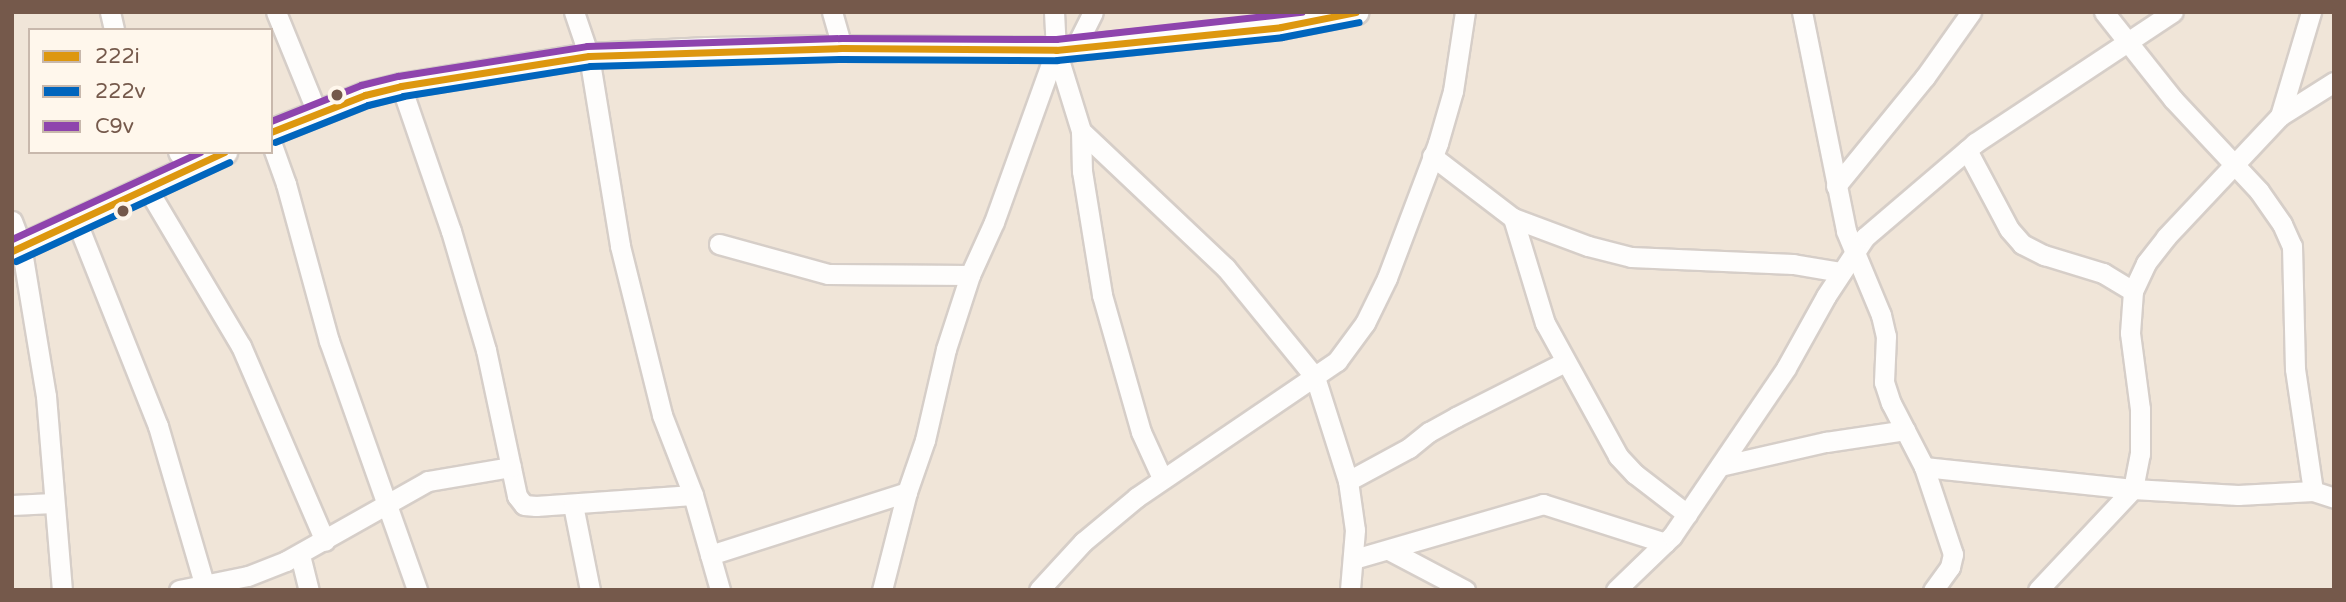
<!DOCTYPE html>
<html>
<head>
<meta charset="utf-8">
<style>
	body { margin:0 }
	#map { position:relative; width:2346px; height:602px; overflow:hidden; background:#f7f2eb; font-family:"Varela Round",sans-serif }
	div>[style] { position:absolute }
	.residential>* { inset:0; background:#f0e5d8 }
	.roads { filter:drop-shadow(2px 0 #d6cec8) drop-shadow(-2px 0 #d6cec8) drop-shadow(0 2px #d6cec8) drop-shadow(0 -2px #d6cec8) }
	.minor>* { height:19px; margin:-9.5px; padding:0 9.5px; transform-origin:9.5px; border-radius:9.5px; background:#fefdfc }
	.tertiary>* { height:24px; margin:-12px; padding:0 12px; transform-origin:12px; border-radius:12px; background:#fefdfc }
	.bus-1>* { height:7px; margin:-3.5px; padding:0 3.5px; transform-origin:3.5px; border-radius:3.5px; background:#dd970f }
	.bus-2>* { height:7px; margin:-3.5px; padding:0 3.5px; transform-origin:3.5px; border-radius:3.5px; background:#0065bd }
	.bus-3>* { height:7px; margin:-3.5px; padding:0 3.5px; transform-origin:3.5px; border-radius:3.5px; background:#8e44ad }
	.dots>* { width:19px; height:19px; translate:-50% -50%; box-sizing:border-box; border:4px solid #fff7ec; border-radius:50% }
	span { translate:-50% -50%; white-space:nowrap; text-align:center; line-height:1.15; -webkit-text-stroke:6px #fff7ec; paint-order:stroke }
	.frame { position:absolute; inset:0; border:14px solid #75594b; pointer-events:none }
	.legend { position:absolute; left:28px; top:28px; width:245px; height:126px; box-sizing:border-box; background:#fff7ec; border:2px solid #c8b8ac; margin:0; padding:9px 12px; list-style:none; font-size:21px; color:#75594b }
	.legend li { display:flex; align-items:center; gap:14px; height:35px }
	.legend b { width:35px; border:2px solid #c8b8ac }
</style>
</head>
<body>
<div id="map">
	<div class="residential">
		<i style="clip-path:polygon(evenodd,12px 12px,2334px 12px,2334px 590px,12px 590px,12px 12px,30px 30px,271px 30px,271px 152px,30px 152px,30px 30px)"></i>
	</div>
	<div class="roads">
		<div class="minor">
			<i style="left:110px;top:12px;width:18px;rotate:77deg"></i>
			<i style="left:276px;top:12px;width:111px;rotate:67.8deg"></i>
			<i style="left:574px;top:12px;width:46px;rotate:71.2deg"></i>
			<i style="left:589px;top:56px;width:193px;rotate:80.7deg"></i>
			<i style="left:620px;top:246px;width:174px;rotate:76deg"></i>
			<i style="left:662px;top:415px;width:86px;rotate:68.8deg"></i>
			<i style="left:693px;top:495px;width:99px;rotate:74.1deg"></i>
			<i style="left:832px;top:12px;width:37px;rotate:74deg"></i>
			<i style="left:1054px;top:12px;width:38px;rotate:87deg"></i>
			<i style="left:1056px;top:50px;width:85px;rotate:72.8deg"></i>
			<i style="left:1081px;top:131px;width:199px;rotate:43.4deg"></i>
			<i style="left:1226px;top:268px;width:141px;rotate:50.8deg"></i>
			<i style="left:1315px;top:377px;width:109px;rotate:72.4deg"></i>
			<i style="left:1348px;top:481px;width:49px;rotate:81.9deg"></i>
			<i style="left:1355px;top:530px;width:60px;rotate:94.8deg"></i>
			<i style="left:1802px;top:12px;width:223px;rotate:78.6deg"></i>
			<i style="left:1846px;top:231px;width:91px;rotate:67.4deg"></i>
			<i style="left:1881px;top:315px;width:22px;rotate:77deg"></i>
			<i style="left:1886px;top:336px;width:46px;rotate:92.5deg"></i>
			<i style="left:1884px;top:382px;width:22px;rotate:72deg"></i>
			<i style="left:1891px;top:403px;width:72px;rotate:62.7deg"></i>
			<i style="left:1924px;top:467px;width:92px;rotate:71.6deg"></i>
			<i style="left:1953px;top:554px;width:13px;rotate:103deg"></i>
			<i style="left:1950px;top:567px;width:29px;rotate:126deg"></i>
			<i style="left:2104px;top:12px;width:111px;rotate:51.6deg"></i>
			<i style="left:2173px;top:99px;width:126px;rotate:46.9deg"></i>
			<i style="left:2259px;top:191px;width:40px;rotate:55.1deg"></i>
			<i style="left:2282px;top:224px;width:24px;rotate:66deg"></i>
			<i style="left:2292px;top:246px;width:123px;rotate:88.6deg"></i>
			<i style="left:2295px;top:369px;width:123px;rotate:81.6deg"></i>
			<i style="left:1075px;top:48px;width:40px;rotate:-63.4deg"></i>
			<i style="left:401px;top:86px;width:153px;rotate:71deg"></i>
			<i style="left:451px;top:231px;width:124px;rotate:73.6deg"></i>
			<i style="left:486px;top:350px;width:149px;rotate:78deg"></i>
			<i style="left:517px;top:496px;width:11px;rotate:52deg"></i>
			<i style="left:524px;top:505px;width:12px;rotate:5deg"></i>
			<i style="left:536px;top:506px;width:157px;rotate:-4deg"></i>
			<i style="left:2280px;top:116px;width:64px;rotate:-32.2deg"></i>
			<i style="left:1081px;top:131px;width:40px;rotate:88.6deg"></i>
			<i style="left:1082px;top:171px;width:126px;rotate:80.8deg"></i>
			<i style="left:1102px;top:295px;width:142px;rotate:74.1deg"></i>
			<i style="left:1141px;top:432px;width:51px;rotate:65.5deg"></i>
			<i style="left:271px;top:142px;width:45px;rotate:70.3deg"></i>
			<i style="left:286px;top:184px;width:163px;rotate:74.7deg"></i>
			<i style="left:329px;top:341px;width:264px;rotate:70.5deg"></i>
			<i style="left:1967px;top:150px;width:89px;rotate:62deg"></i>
			<i style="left:2009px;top:229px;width:20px;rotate:49deg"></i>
			<i style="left:2022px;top:244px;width:25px;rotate:27deg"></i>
			<i style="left:2044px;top:255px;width:62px;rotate:17deg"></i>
			<i style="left:2103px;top:273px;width:35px;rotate:31deg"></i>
			<i style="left:178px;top:152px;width:19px;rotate:55deg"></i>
			<i style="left:1432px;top:156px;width:102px;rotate:37.4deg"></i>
			<i style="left:1513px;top:218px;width:80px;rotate:20.5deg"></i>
			<i style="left:1588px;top:246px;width:44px;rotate:14.3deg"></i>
			<i style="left:1631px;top:257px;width:162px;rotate:2.5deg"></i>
			<i style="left:1793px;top:264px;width:49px;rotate:9.5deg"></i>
			<i style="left:1836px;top:186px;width:141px;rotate:-50.8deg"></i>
			<i style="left:1925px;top:77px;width:80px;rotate:-54.7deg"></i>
			<i style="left:147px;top:188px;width:184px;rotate:59.3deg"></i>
			<i style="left:241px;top:346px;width:212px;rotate:66.7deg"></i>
			<i style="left:1513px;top:218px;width:110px;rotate:73.1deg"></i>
			<i style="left:1545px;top:323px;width:152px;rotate:61.2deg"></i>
			<i style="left:1618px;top:456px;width:25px;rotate:47deg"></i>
			<i style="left:1635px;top:474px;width:66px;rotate:37.6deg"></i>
			<i style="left:76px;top:220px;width:222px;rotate:68.3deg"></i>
			<i style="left:158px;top:426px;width:171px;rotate:73.7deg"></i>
			<i style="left:12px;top:221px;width:26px;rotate:69deg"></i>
			<i style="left:21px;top:245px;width:153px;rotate:80.6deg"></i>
			<i style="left:46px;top:396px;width:195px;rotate:85.3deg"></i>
			<i style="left:719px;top:244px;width:113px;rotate:15.4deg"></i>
			<i style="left:828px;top:274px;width:142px;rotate:0.4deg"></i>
			<i style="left:1720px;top:466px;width:109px;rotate:-12.8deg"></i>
			<i style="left:1826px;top:442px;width:80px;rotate:-8.6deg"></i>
			<i style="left:1924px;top:467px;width:210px;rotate:6deg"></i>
			<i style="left:2133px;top:489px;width:105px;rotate:3.3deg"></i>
			<i style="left:2238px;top:495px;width:75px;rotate:-3.1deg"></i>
			<i style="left:2313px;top:491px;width:22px;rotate:18deg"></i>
			<i style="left:1348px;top:481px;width:69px;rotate:-28.4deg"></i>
			<i style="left:1409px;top:448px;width:26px;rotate:-39deg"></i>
			<i style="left:1429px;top:432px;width:31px;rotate:-29deg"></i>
			<i style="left:1456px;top:417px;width:122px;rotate:-26.8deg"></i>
			<i style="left:12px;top:505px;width:41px;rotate:-2.8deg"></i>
			<i style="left:573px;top:505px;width:87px;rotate:78.7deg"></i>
			<i style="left:1389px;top:550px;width:86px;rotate:27.8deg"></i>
			<i style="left:300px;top:555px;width:36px;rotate:76deg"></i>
			<i style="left:710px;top:555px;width:207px;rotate:-17.7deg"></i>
			<i style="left:1354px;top:559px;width:197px;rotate:-16.2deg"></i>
			<i style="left:1543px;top:504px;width:128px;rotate:17.7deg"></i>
			<i style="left:179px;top:590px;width:70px;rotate:-11.5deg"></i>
			<i style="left:248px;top:576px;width:41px;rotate:-21.5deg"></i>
			<i style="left:286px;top:561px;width:163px;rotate:-29.4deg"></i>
			<i style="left:428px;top:481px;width:84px;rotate:-9.6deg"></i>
			<i style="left:882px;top:590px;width:101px;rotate:-75.7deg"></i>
			<i style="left:907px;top:492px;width:55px;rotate:-70.9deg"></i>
			<i style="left:925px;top:440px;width:93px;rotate:-77deg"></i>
			<i style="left:946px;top:349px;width:78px;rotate:-72deg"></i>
			<i style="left:970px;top:275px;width:58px;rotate:-65.6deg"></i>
			<i style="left:994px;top:222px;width:183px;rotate:-70.2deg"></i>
			<i style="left:1039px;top:590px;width:65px;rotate:-47.5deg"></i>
			<i style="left:1083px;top:542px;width:70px;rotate:-39.8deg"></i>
			<i style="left:1137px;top:497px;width:242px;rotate:-34.2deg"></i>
			<i style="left:1337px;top:361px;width:47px;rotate:-53.6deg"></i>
			<i style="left:1365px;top:323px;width:50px;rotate:-63.9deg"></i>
			<i style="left:1387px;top:278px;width:144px;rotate:-69.3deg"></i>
			<i style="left:1438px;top:143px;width:54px;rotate:-73.9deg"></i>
			<i style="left:1453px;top:91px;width:80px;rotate:-81.4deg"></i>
			<i style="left:1616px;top:590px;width:78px;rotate:-44deg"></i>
			<i style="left:1672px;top:536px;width:203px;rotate:-55.8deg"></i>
			<i style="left:1786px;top:368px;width:82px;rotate:-60.9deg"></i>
			<i style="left:1826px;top:296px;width:71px;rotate:-56.5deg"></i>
			<i style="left:1865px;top:237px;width:145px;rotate:-40.5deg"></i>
			<i style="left:1975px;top:143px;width:237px;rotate:-33.5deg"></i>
			<i style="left:2038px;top:590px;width:139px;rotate:-46.8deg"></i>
			<i style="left:2133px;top:489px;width:36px;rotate:-79deg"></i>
			<i style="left:2140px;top:454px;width:45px;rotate:-90deg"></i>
			<i style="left:2140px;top:409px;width:77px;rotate:-97.5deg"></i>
			<i style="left:2130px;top:333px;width:42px;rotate:-85.9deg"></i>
			<i style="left:2133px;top:291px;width:31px;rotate:-65deg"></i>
			<i style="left:2146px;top:263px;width:33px;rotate:-52deg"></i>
			<i style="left:2166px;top:237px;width:166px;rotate:-46.7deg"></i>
			<i style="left:2280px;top:116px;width:109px;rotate:-73.4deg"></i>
		</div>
		<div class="tertiary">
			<i style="left:271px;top:132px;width:101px;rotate:-21.5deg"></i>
			<i style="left:365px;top:95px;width:37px;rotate:-14deg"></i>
			<i style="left:401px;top:86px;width:190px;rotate:-9.1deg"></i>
			<i style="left:589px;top:56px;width:118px;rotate:-2.9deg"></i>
			<i style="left:707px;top:50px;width:135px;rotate:-0.8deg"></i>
			<i style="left:842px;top:48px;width:214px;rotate:0.5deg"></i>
			<i style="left:1056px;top:50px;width:226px;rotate:-5.8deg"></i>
			<i style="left:1281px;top:27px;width:77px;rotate:-11.2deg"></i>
			<i style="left:12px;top:251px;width:235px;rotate:-24.9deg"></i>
		</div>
	</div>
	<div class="bus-1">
		<i style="left:271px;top:132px;width:101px;rotate:-21.5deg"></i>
		<i style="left:365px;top:95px;width:37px;rotate:-14deg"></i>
		<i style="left:401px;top:86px;width:190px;rotate:-9.1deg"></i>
		<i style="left:589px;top:56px;width:253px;rotate:-1.8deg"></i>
		<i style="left:842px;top:48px;width:214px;rotate:0.5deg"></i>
		<i style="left:1056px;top:50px;width:226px;rotate:-5.8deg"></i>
		<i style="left:1281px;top:27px;width:76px;rotate:-11.3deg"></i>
		<i style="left:12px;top:251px;width:234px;rotate:-25deg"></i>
	</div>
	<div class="bus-2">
		<i style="left:275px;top:142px;width:100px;rotate:-21.7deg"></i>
		<i style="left:368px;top:105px;width:36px;rotate:-14deg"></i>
		<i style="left:403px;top:96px;width:189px;rotate:-9.1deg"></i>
		<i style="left:590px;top:66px;width:252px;rotate:-1.6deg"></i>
		<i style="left:842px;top:59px;width:215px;rotate:0.3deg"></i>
		<i style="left:1057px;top:60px;width:226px;rotate:-5.8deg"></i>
		<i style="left:1282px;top:37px;width:78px;rotate:-11deg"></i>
		<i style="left:16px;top:261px;width:235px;rotate:-24.9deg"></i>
	</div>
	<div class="bus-3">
		<i style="left:271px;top:121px;width:97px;rotate:-21.8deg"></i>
		<i style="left:361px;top:85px;width:38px;rotate:-14deg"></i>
		<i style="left:398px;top:76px;width:191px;rotate:-9deg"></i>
		<i style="left:587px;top:46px;width:255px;rotate:-1.8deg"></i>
		<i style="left:842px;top:38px;width:214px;rotate:0.3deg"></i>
		<i style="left:1056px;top:39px;width:247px;rotate:-6.3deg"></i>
		<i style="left:12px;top:239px;width:207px;rotate:-24.8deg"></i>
	</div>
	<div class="dots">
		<i style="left:337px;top:95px;background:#75594b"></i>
		<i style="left:123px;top:211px;background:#75594b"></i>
	</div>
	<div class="frame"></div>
	<ul class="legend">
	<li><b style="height:9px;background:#dd970f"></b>222i</li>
	<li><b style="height:9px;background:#0065bd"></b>222v</li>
	<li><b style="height:9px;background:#8e44ad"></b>C9v</li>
	</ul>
</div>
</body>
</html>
